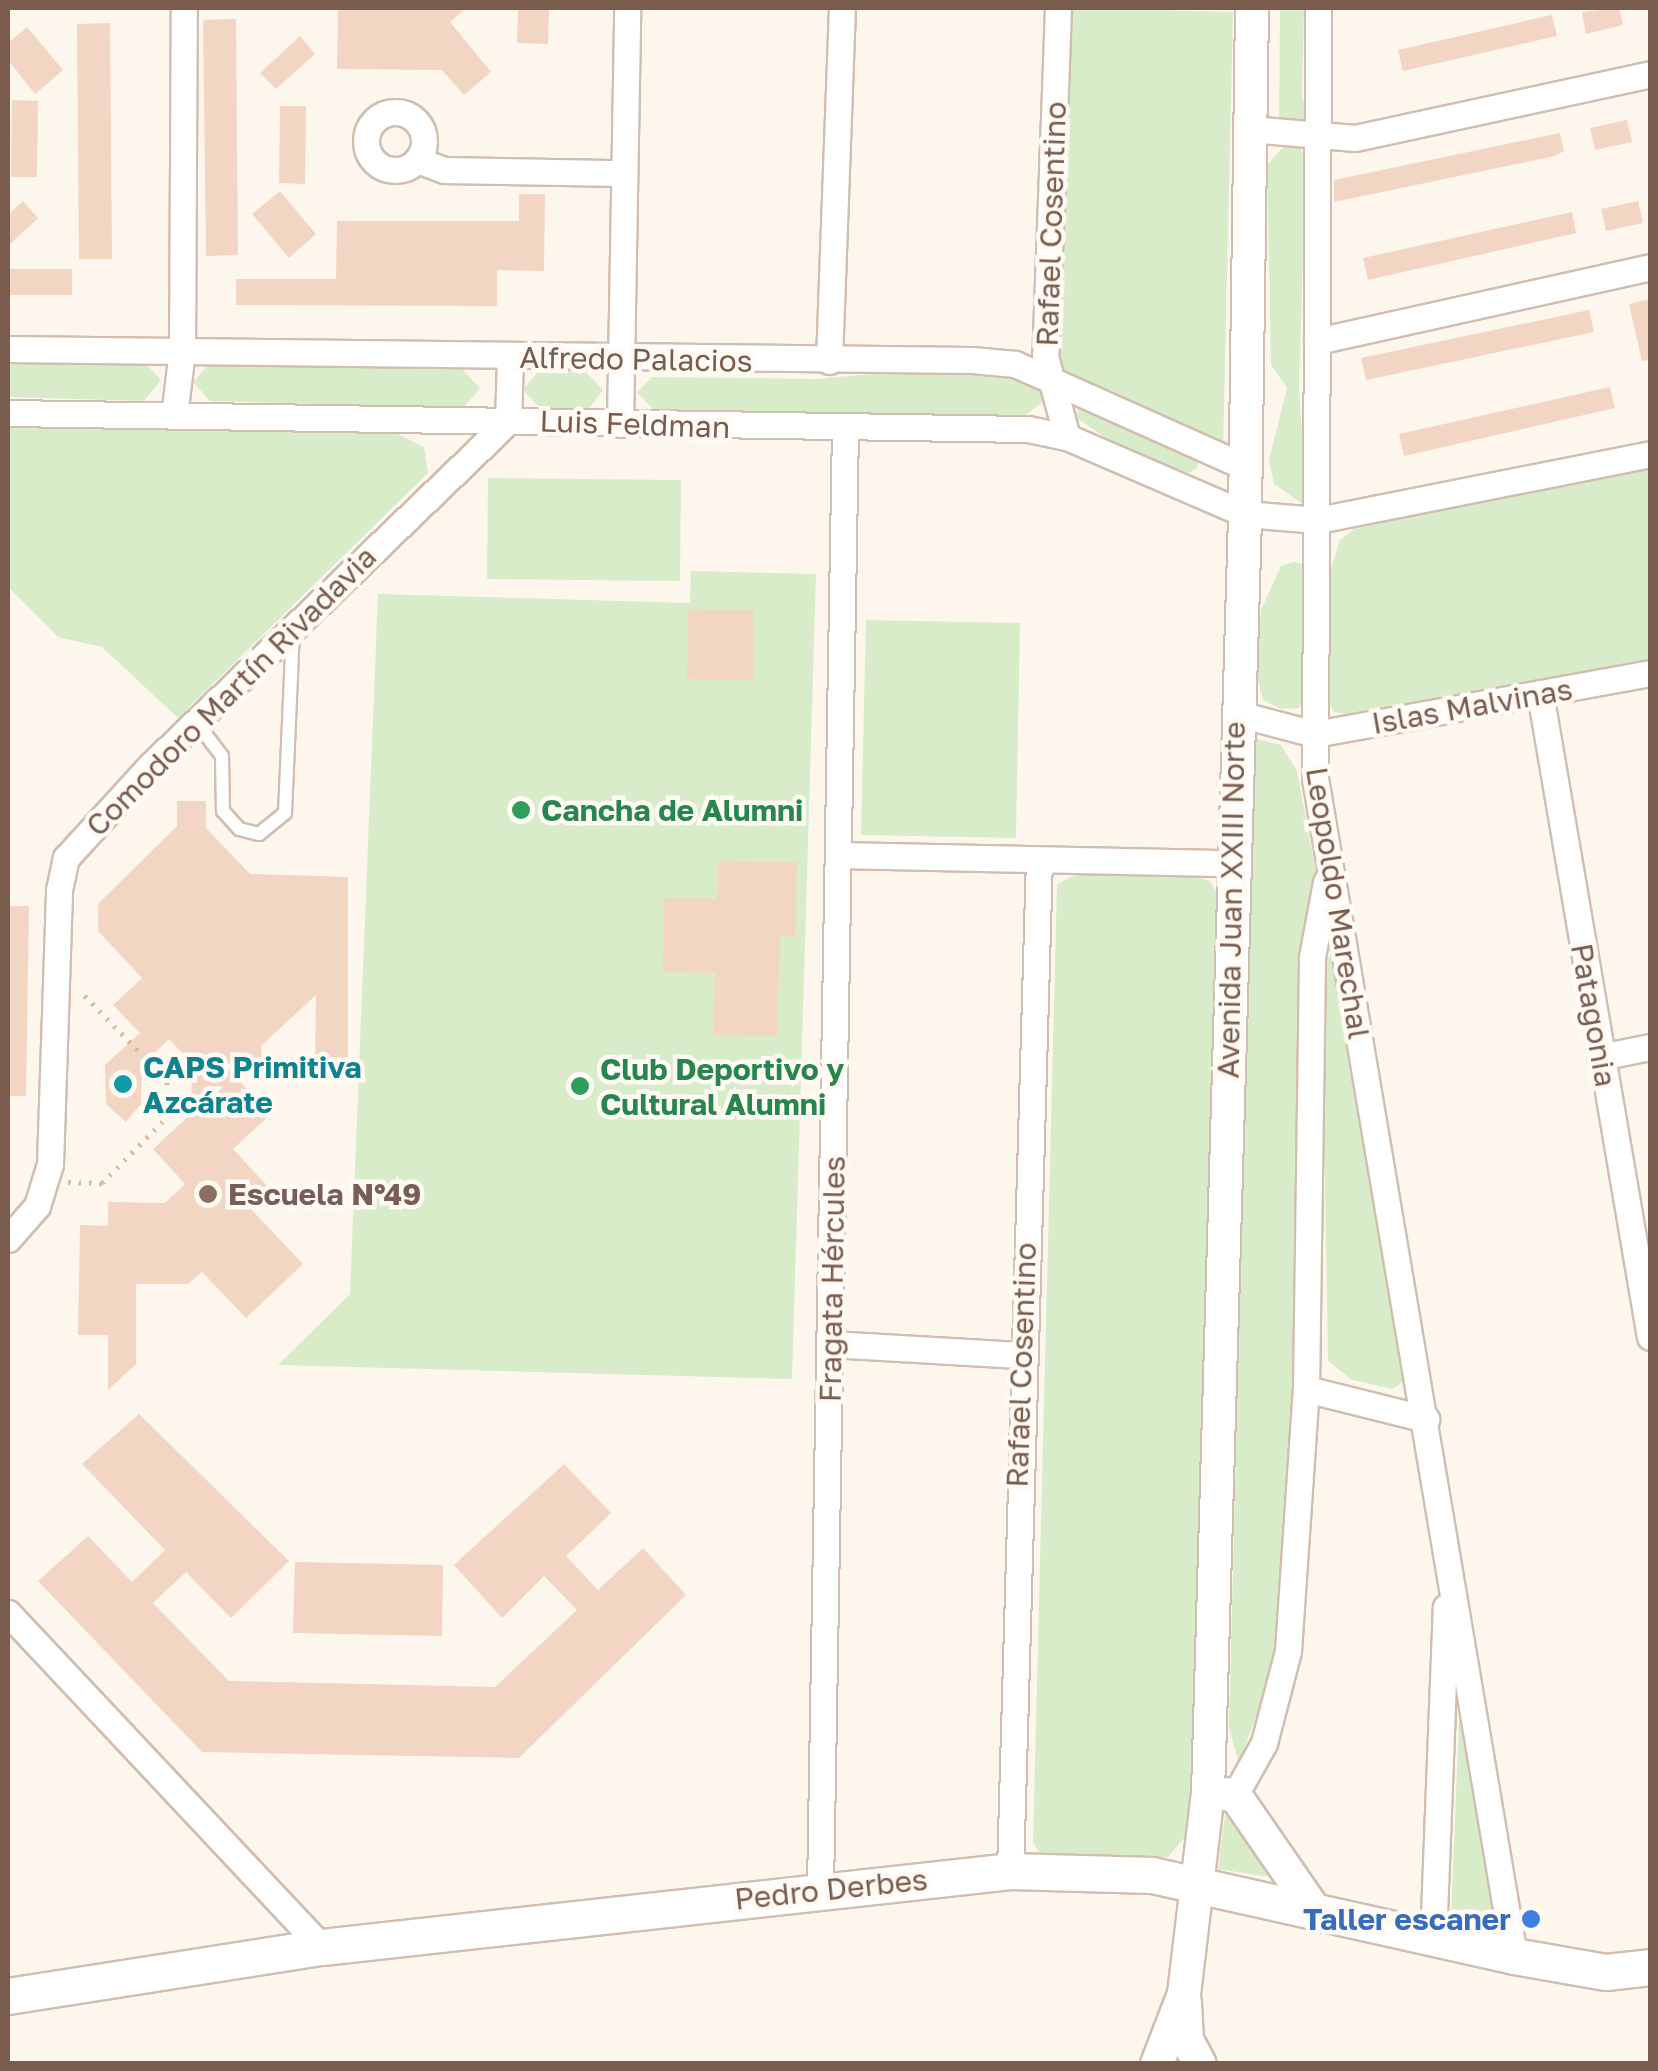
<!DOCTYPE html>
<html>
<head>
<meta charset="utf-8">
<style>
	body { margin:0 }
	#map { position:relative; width:1658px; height:2071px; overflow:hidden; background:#fdf6ec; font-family:"Golos Text",sans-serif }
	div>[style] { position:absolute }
	.green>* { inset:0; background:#d8ecc9 }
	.building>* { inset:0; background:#f3d5c3 }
	.path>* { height:5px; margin-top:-2.5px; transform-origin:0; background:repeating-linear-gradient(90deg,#d9b8a5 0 2.5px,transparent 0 10.5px) }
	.roads { filter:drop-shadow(2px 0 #d1beb0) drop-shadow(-2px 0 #d1beb0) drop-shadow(0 2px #d1beb0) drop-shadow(0 -2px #d1beb0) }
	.service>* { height:12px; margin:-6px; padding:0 6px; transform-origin:6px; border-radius:6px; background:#fff }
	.minor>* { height:25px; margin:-12.5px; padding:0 12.5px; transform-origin:12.5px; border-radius:12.5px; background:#fff }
	.minor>.ring { margin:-12.5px; padding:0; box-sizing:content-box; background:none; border:25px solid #fff; border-radius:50% }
	.tertiary>* { height:32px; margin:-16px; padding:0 16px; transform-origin:16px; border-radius:16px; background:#fff }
	.secondary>* { height:35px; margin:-17.5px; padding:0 17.5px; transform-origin:17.5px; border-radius:17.5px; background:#fff }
	.dots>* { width:28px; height:28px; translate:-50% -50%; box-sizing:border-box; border:5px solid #fffaf3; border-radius:50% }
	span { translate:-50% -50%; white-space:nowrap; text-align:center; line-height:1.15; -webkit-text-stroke:9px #fffaf3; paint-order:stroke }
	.street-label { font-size:30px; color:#7a5c4d }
	.leisure-label { font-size:30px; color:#27864d; font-weight:700 }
	.left { translate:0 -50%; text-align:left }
	.culture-label { font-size:30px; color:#0d838f; font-weight:700 }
	.education-label { font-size:30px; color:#785e54; font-weight:700 }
	.shop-label { font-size:30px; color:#366cbe; font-weight:700 }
	.right { translate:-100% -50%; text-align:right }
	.frame { position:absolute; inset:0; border:10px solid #7a5c4d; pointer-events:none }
</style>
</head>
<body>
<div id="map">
	<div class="green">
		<i style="clip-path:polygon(1071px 8px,1233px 12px,1223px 450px,1073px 381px,1062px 370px,1055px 323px)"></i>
		<i style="clip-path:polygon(1280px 8px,1304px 8px,1302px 96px,1309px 124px,1279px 123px)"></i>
		<i style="clip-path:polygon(1287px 143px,1300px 147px,1306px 160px,1299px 389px,1307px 507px,1274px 484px,1269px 460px,1287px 388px,1271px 365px,1267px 165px)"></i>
		<i style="clip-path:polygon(8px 358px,142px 360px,161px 380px,144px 401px,8px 397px)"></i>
		<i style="clip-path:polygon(209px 364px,461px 368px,480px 388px,463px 408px,210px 401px,193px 382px)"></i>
		<i style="clip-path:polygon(942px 368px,1036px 378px,1048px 399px,1025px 415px,821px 416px,653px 409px,637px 392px,652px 377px,815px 379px)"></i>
		<i style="clip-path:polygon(584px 370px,603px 390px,587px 411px,540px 408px,523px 390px,539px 371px)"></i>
		<i style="clip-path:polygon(1078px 409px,1199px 458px,1198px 467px,1190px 473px,1120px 448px,1077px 418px)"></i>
		<i style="clip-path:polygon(8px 428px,396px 433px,424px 447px,428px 473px,178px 718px,102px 647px,58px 637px,8px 587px)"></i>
		<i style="clip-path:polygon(1650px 465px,1650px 660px,1351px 715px,1334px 712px,1327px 700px,1328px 577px,1340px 540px,1354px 529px)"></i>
		<i style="clip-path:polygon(488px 478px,681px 480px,680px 581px,487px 579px)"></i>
		<i style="clip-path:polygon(1293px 562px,1303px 564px,1306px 577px,1304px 700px,1299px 708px,1281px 709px,1263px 700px,1257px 676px,1261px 610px,1281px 566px)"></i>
		<i style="clip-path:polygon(691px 571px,816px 574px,792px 1379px,278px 1365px,350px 1294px,378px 594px,690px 603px)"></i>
		<i style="clip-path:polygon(866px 620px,1020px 623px,1016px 838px,861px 835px)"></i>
		<i style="clip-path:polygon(1254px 738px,1281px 745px,1297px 771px,1317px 877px,1300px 1319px,1276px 1662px,1239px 1763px,1229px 1727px)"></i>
		<i style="clip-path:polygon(1077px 874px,1196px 877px,1210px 881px,1219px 897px,1196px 1703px,1186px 1836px,1168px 1857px,1044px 1858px,1033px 1843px,1057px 884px)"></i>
		<i style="clip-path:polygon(1328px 956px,1336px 963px,1407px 1379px,1393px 1389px,1352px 1380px,1328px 1361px,1321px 963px)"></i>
		<i style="clip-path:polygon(1459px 1718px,1498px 1928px,1451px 1918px)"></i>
		<i style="clip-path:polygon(1225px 1815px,1230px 1816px,1269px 1877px,1218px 1869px)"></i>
	</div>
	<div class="building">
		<i style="clip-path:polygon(338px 8px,466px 8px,450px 22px,491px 72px,464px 95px,442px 70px,337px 69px)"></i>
		<i style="clip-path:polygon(518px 8px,549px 8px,548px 44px,517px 43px)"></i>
		<i style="clip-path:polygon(1619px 8px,1623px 25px,1586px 34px,1582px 12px)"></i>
		<i style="clip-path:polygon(1552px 15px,1557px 36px,1403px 71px,1398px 50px)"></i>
		<i style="clip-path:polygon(236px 19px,238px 255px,206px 256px,203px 20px)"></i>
		<i style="clip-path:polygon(110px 23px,112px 259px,79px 259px,77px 24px)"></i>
		<i style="clip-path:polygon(27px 27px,63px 70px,35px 94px,8px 60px,8px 43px)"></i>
		<i style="clip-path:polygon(300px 36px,315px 54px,276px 89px,260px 73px)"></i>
		<i style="clip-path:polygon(12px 100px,38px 101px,37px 177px,11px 177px)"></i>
		<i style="clip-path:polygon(280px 106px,306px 106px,305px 184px,279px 183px)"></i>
		<i style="clip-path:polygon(1627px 120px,1632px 142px,1595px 150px,1590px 128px)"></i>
		<i style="clip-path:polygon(1560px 133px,1564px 151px,1555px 156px,1334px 202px,1334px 180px)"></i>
		<i style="clip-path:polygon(280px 191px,316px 234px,289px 258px,252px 214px)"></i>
		<i style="clip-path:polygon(519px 194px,545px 194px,544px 271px,497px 270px,497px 306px,236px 305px,236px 279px,336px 279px,337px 221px,519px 221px)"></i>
		<i style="clip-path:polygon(23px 201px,38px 218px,8px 246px,8px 215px)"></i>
		<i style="clip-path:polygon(1638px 201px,1643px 223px,1606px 231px,1601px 209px)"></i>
		<i style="clip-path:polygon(1572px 212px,1576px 233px,1368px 280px,1363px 258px)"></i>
		<i style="clip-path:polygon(8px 269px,72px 269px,72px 295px,8px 295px)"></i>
		<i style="clip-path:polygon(1650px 299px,1650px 360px,1642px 361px,1629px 304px)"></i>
		<i style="clip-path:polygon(1589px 310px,1594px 332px,1366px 380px,1361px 358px)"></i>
		<i style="clip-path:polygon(1610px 387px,1615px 408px,1404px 456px,1399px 434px)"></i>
		<i style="clip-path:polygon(688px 609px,754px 610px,754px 680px,687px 679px)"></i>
		<i style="clip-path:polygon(177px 801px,206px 801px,206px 828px,250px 874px,348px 877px,348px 1065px,315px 1065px,316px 995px,261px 1046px,262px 1063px,223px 1064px,271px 1114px,233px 1149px,271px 1190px,251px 1209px,303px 1264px,246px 1318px,202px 1272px,188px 1284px,136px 1284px,136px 1364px,108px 1390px,108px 1335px,78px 1335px,80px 1225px,108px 1226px,108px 1202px,165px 1203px,185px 1184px,153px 1149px,191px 1114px,192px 1063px,169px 1039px,142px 1065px,141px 1104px,126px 1122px,106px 1104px,105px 1065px,140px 1033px,113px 1005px,142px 978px,98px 931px,98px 904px,177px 826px)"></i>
		<i style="clip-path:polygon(718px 861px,797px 862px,795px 937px,780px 936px,777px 1036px,713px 1035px,715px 973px,663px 972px,664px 898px,717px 899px)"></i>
		<i style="clip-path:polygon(8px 906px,29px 906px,26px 1096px,8px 1096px)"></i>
		<i style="clip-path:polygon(139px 1414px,289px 1561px,231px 1618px,186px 1572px,153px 1603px,229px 1681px,495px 1687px,577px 1610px,544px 1576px,502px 1618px,454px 1565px,564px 1464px,611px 1513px,566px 1556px,598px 1590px,643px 1548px,686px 1595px,519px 1758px,202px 1752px,38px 1581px,88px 1536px,132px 1582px,165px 1550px,82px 1464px)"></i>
		<i style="clip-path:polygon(295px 1562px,443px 1565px,442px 1636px,293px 1633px)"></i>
	</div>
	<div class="path">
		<i style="left:68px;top:1182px;width:34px;rotate:2deg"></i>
		<i style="left:102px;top:1183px;width:94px;rotate:-45.4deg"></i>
		<i style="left:168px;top:1116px;width:36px;rotate:-92deg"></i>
		<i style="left:167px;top:1080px;width:124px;rotate:-134.3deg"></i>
	</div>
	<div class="roads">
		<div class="service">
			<i style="left:196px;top:722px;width:43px;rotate:52.6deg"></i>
			<i style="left:222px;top:756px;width:55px;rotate:89deg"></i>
			<i style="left:223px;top:811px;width:24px;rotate:48deg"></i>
			<i style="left:239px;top:829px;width:21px;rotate:14deg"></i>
			<i style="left:259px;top:834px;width:33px;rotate:-39deg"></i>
			<i style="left:285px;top:813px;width:183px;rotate:-87.5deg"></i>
		</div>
		<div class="minor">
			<i style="left:1058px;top:8px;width:348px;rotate:92.1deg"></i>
			<i style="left:1045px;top:356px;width:84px;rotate:74.8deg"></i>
			<i style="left:1318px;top:8px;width:770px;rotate:90.22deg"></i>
			<i style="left:1315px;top:778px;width:1195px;rotate:80.41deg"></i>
			<i class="ring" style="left:366px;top:112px;width:33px;height:33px"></i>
			<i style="left:1250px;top:129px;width:105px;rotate:4.9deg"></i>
			<i style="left:1355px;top:138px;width:302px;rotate:-12.2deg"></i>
			<i style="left:417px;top:160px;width:29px;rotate:20deg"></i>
			<i style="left:444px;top:170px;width:179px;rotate:1deg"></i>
			<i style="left:1317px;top:341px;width:341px;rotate:-12.5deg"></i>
			<i style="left:8px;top:349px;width:964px;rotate:0.65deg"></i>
			<i style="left:972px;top:360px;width:43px;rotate:5.3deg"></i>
			<i style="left:1015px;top:364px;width:250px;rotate:24.1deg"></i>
			<i style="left:829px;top:361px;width:353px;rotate:-87.9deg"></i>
			<i style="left:8px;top:413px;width:1020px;rotate:0.9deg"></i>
			<i style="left:1028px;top:429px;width:40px;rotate:12deg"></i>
			<i style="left:1067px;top:437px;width:194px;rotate:23.4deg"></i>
			<i style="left:1245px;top:514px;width:73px;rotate:4.7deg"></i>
			<i style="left:1318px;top:520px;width:338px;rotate:-11.2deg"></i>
			<i style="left:174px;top:416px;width:65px;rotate:-83deg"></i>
			<i style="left:182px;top:351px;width:343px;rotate:-89.7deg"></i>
			<i style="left:620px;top:424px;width:416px;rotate:-89deg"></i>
			<i style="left:1540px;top:693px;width:653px;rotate:80.31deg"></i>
			<i style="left:1235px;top:713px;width:83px;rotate:14.7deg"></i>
			<i style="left:1315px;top:734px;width:341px;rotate:-10.3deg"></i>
			<i style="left:839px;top:855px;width:392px;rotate:1.2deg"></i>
			<i style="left:1600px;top:1057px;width:51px;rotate:-11.3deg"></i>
			<i style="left:8px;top:1239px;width:44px;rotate:-48.7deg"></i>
			<i style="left:37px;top:1206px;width:44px;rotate:-72.8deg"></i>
			<i style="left:50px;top:1164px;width:274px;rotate:-88.1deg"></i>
			<i style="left:59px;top:890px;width:33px;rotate:-78deg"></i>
			<i style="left:66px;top:858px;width:126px;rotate:-47.6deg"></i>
			<i style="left:151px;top:765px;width:496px;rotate:-43.9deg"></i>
			<i style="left:508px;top:421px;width:64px;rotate:-88.2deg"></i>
			<i style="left:830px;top:1344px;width:190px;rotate:3.3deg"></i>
			<i style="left:1306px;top:1389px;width:124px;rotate:14deg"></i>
			<i style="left:8px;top:1613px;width:458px;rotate:46.8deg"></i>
			<i style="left:1235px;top:1795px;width:60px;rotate:-60.9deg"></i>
			<i style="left:1264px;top:1743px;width:95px;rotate:-75.4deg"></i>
			<i style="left:1288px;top:1651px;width:263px;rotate:-86.1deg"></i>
			<i style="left:1306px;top:1389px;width:432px;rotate:-89.2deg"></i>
			<i style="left:1312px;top:957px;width:76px;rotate:-79.4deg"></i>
			<i style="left:1010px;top:1871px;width:1011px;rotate:-88.36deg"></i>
			<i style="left:820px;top:1889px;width:1459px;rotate:-89.02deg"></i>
			<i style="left:1433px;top:1941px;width:334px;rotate:-87.8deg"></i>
		</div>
		<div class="tertiary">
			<i style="left:1208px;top:1793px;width:27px;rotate:4deg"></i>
			<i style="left:1235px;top:1795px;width:141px;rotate:55.4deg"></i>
			<i style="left:1185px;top:2003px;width:37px;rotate:87deg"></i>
			<i style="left:1187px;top:2040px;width:27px;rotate:62deg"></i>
			<i style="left:1157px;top:2064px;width:75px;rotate:-68.9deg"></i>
			<i style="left:1184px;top:1994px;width:202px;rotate:-83.2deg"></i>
			<i style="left:1208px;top:1793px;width:1280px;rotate:-88.34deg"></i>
			<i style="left:1245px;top:514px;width:506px;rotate:-89.21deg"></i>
		</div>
		<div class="secondary">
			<i style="left:8px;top:1996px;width:318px;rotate:-8.9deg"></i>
			<i style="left:322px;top:1947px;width:692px;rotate:-6.3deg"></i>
			<i style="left:1010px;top:1871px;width:142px;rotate:1.6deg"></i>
			<i style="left:1152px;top:1875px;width:371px;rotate:12.6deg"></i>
			<i style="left:1514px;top:1956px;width:93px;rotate:9.9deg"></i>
			<i style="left:1606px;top:1972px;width:44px;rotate:-6.5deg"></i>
		</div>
	</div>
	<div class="dots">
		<i style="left:521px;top:810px;background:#2e9e5b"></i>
		<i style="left:123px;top:1084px;background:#0f9aa8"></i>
		<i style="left:580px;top:1086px;background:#2e9e5b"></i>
		<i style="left:208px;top:1194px;background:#8d6e63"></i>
		<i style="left:1531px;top:1919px;background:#3f7fe0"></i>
	</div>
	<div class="street-label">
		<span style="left:1051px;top:224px;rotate:-88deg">Rafael Cosentino</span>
		<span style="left:636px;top:359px;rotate:1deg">Alfredo Palacios</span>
		<span style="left:635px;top:424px;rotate:2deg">Luis Feldman</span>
		<span style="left:231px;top:691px;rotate:-45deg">Comodoro Martín Rivadavia</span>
		<span style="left:1472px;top:706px;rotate:-10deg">Islas Malvinas</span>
		<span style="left:1231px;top:900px;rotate:-89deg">Avenida Juan XXIII Norte</span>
		<span style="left:1338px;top:903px;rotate:81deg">Leopoldo Marechal</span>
		<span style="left:1594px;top:1015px;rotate:80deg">Patagonia</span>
		<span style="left:832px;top:1279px;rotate:-89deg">Fragata Hércules</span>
		<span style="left:1021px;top:1365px;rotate:-88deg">Rafael Cosentino</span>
		<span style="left:831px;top:1889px;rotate:-6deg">Pedro Derbes</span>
	</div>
	<div class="leisure-label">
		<span class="left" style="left:541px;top:810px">Cancha de Alumni</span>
		<span class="left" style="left:600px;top:1086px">Club Deportivo y<br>Cultural Alumni</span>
	</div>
	<div class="culture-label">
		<span class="left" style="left:143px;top:1084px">CAPS Primitiva<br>Azcárate</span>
	</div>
	<div class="education-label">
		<span class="left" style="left:228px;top:1194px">Escuela N°49</span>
	</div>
	<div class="shop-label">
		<span class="right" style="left:1511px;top:1919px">Taller escaner</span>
	</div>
	<div class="frame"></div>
</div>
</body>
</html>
